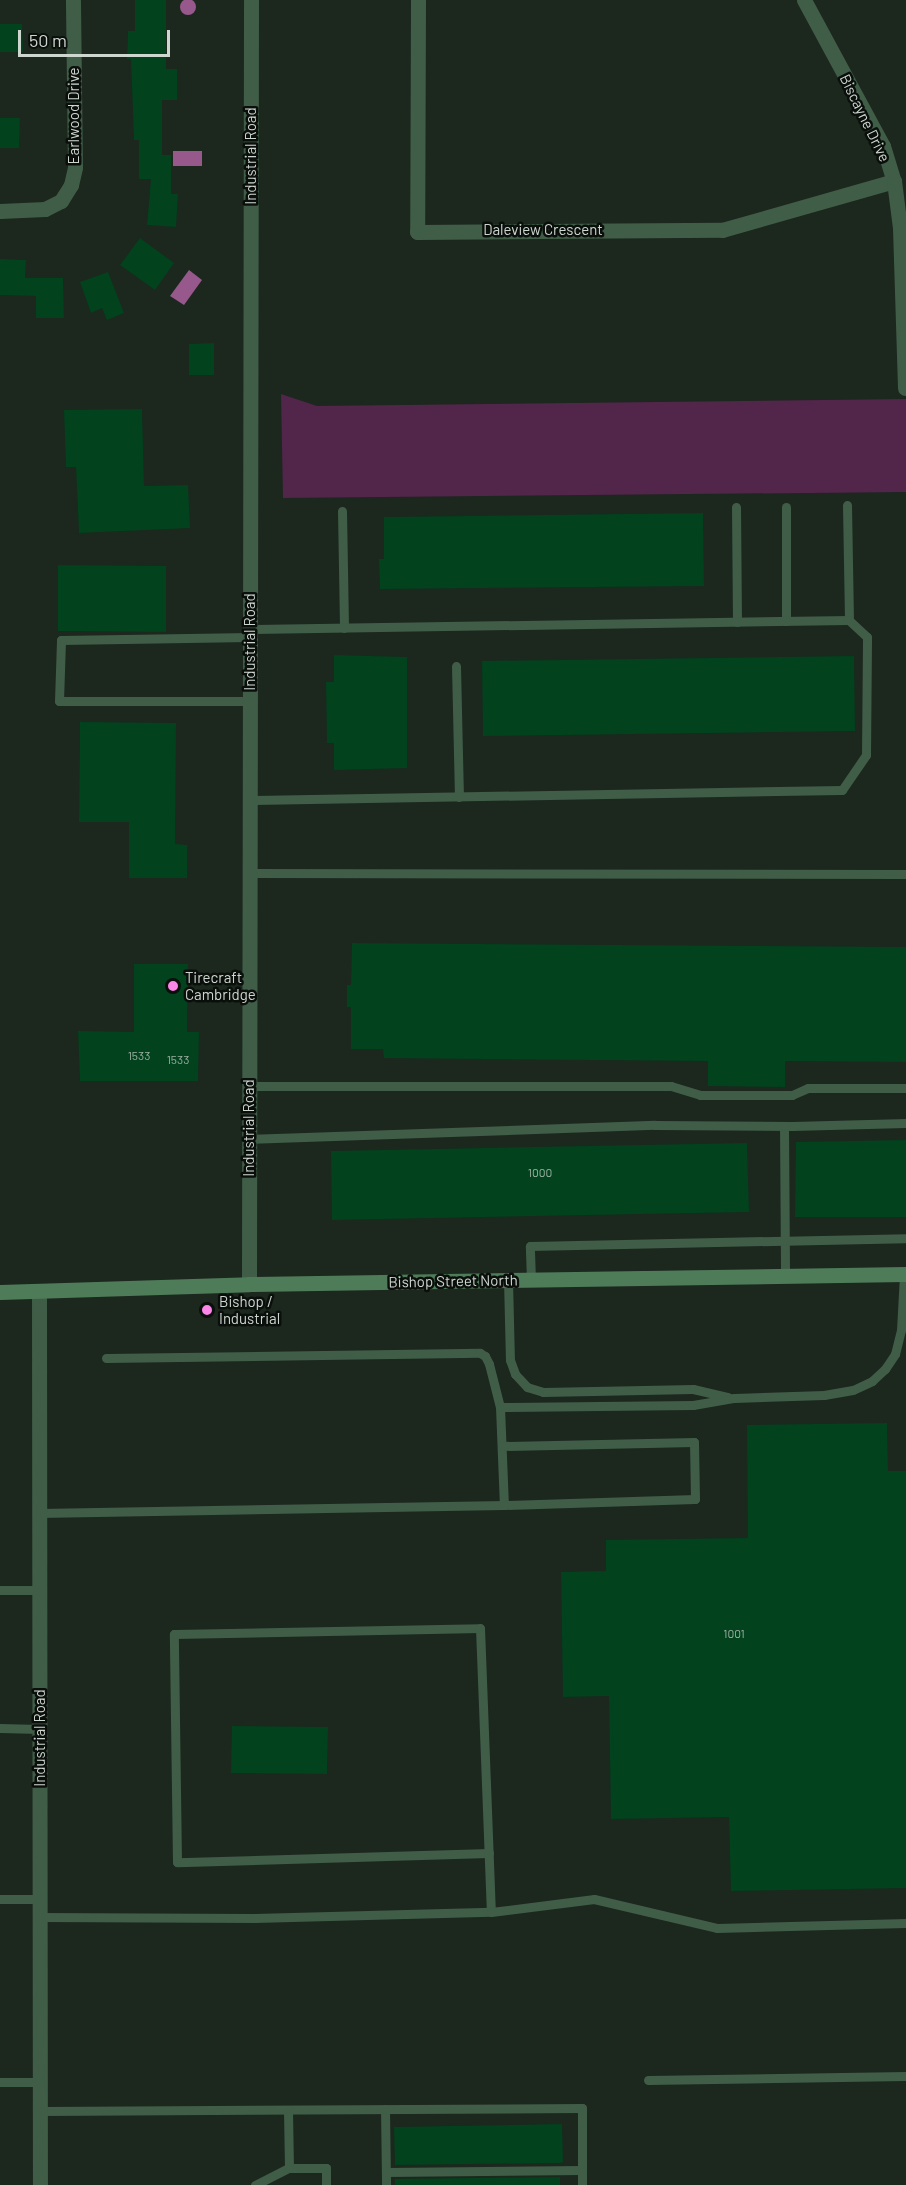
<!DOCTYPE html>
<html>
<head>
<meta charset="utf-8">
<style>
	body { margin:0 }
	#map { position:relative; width:906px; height:2185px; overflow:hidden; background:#1c271e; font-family:Barlow,sans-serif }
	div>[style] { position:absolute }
	.green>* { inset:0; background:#52254b }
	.water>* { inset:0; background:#97588c }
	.round { border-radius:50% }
	.building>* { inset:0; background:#02421d }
	.lane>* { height:9px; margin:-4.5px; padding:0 4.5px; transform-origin:4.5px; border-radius:4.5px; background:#405d47 }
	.street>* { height:15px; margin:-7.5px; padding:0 7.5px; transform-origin:7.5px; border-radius:7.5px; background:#405d47 }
	.secondary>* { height:15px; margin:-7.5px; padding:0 7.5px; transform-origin:7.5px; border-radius:7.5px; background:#4e7c59 }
	.dots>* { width:16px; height:16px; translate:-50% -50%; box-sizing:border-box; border:3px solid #0a0f0b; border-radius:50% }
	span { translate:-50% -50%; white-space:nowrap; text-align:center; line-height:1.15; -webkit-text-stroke:5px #0a0f0b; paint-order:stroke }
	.number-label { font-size:12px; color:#9bb1a3 }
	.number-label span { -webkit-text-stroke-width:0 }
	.street-label { font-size:15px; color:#ced6d0 }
	.poi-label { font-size:15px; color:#ced6d0 }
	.left { translate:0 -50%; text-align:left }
	.scale { position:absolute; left:18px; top:30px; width:152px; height:27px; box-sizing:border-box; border:3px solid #ced6d0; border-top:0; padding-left:8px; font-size:18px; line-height:21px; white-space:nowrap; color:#ced6d0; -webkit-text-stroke:4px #0a0f0b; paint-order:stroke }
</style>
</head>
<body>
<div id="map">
	<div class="green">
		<i style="clip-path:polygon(281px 394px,317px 406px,906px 399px,906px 492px,283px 498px)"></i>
	</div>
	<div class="water">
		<i class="round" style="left:180px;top:-1px;width:16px;height:16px"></i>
		<i style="clip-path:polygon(173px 151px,202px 151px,202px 166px,173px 166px)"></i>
		<i style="clip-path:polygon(189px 270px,202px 280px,184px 305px,170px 296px)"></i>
	</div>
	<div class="building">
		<i style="clip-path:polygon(135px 0,166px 0,166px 69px,177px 69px,177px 100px,162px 100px,162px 155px,171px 155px,171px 194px,178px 194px,176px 227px,147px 225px,151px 179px,139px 179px,139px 140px,134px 140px,131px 59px,127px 59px,128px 31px,135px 31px)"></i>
		<i style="clip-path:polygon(0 24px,22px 24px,23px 52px,0 52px)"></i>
		<i style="clip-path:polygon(0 118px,20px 118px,19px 148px,0 148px)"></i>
		<i style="clip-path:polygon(140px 238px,174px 263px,155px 290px,120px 265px)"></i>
		<i style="clip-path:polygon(0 259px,26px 260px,25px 278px,63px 278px,64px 318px,36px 318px,36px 296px,0 295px)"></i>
		<i style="clip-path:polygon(108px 272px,124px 313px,107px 320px,102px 308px,91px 313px,80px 282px)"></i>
		<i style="clip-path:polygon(214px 343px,214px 375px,189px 375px,189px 344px)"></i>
		<i style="clip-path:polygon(142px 409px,144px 486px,188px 485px,190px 528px,79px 533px,76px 467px,66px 467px,64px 410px)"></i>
		<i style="clip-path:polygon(703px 513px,704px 586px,380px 589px,379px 559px,384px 559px,384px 517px)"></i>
		<i style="clip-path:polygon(58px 565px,166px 566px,166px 632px,58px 631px)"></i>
		<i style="clip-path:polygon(334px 655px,407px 657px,407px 768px,334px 770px,334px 743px,327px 743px,326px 682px,334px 682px)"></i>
		<i style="clip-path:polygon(854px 656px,855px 731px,483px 736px,482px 661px)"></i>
		<i style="clip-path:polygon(80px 722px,176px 723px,175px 844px,187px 845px,187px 878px,129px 878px,129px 822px,79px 822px)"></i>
		<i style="clip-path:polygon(352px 943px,906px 947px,906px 1062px,785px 1061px,785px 1087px,708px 1086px,708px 1061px,384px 1058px,383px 1049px,351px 1049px,351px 1007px,347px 1007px,347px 985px,351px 985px)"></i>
		<i style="clip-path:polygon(134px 964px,188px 964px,187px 1032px,199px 1032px,198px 1081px,80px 1081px,78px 1031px,134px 1032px)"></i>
		<i style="clip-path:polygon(906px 1140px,906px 1217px,795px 1217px,796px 1142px)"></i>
		<i style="clip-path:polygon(747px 1143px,749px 1212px,332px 1220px,331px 1151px)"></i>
		<i style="clip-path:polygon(887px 1423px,888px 1471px,906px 1471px,906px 1888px,731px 1891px,729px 1817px,611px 1819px,609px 1696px,563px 1697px,561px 1572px,606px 1571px,606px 1540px,748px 1538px,747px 1425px)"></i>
		<i style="clip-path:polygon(232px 1726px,328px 1727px,327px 1774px,231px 1773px)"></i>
		<i style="clip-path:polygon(562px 2124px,563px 2162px,560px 2163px,395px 2165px,394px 2127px)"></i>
		<i style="clip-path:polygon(560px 2177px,560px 2185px,395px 2185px,395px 2179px)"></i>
	</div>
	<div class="lane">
		<i style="left:736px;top:507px;width:115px;rotate:89.5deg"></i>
		<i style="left:786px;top:507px;width:114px;rotate:90deg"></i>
		<i style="left:342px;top:511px;width:117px;rotate:89deg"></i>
		<i style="left:250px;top:629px;width:599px;rotate:-0.86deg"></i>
		<i style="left:849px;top:620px;width:115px;rotate:-91deg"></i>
		<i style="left:456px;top:666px;width:131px;rotate:88.7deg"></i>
		<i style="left:250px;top:701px;width:191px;rotate:180deg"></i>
		<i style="left:59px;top:701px;width:61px;rotate:-88.1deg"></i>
		<i style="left:61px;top:640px;width:189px;rotate:-0.9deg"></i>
		<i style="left:250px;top:800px;width:592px;rotate:-0.97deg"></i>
		<i style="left:842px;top:790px;width:42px;rotate:-55.6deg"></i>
		<i style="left:866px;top:755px;width:118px;rotate:-89.5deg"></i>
		<i style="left:867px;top:637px;width:25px;rotate:-137deg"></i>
		<i style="left:250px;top:873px;width:656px;rotate:0.09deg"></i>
		<i style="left:249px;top:1086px;width:422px"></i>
		<i style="left:671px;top:1086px;width:30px;rotate:17deg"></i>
		<i style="left:700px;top:1095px;width:92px"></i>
		<i style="left:792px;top:1095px;width:17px;rotate:-24deg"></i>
		<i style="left:808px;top:1088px;width:98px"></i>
		<i style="left:784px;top:1126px;width:150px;rotate:89.6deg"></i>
		<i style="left:249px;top:1139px;width:406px;rotate:-2deg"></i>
		<i style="left:655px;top:1125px;width:137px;rotate:0.4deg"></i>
		<i style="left:792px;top:1126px;width:114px;rotate:-1.5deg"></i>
		<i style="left:508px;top:1280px;width:80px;rotate:88.6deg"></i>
		<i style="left:510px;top:1360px;width:15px;rotate:70deg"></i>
		<i style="left:515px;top:1374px;width:18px;rotate:47deg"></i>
		<i style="left:527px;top:1387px;width:17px;rotate:17deg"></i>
		<i style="left:543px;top:1392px;width:150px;rotate:-1.1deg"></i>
		<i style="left:693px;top:1389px;width:36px;rotate:13deg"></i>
		<i style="left:531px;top:1280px;width:34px;rotate:-92deg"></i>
		<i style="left:530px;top:1246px;width:376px;rotate:-1.2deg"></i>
		<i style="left:106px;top:1358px;width:374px;rotate:-0.8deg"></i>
		<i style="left:480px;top:1353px;width:6px;rotate:31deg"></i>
		<i style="left:485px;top:1356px;width:9px;rotate:63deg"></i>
		<i style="left:489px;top:1364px;width:44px;rotate:75.7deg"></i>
		<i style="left:500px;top:1407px;width:98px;rotate:87.7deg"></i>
		<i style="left:504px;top:1505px;width:191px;rotate:-1.8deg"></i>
		<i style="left:695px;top:1499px;width:57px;rotate:-91deg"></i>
		<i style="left:694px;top:1442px;width:192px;rotate:178.8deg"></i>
		<i style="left:500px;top:1407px;width:193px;rotate:-0.6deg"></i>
		<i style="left:693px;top:1405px;width:42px;rotate:-9.7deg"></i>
		<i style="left:734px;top:1398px;width:90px;rotate:-1.9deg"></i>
		<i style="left:824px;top:1395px;width:29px;rotate:-10deg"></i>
		<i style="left:853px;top:1390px;width:21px;rotate:-25deg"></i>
		<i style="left:872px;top:1381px;width:18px;rotate:-43deg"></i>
		<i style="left:885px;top:1369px;width:18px;rotate:-56deg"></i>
		<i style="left:895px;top:1354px;width:25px;rotate:-76deg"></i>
		<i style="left:901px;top:1330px;width:56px;rotate:-86.9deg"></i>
		<i style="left:39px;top:1513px;width:465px;rotate:-1deg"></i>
		<i style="left:0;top:1590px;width:39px"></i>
		<i style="left:0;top:1728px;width:40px;rotate:1.4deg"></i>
		<i style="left:489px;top:1853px;width:312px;rotate:178.3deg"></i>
		<i style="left:177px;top:1862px;width:228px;rotate:-90.8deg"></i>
		<i style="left:174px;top:1634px;width:306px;rotate:-1.1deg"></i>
		<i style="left:480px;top:1628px;width:284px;rotate:87.8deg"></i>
		<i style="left:0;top:1899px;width:40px"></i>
		<i style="left:40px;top:1917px;width:214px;rotate:0.3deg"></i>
		<i style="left:254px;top:1918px;width:237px;rotate:-1.5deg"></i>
		<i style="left:491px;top:1912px;width:104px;rotate:-7.2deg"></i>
		<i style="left:594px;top:1899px;width:126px;rotate:13.3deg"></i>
		<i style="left:717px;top:1928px;width:189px;rotate:-1.5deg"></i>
		<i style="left:648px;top:2080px;width:258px;rotate:-0.9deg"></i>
		<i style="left:0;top:2082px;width:40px"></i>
		<i style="left:385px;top:2109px;width:76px;rotate:89.2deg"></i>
		<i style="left:40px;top:2111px;width:542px;rotate:-0.32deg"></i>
		<i style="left:582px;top:2108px;width:77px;rotate:90deg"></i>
		<i style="left:289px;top:2168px;width:37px"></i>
		<i style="left:326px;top:2168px;width:17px;rotate:90deg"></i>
		<i style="left:386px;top:2172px;width:196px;rotate:-0.6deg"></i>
		<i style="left:255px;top:2185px;width:38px;rotate:-27deg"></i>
		<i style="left:289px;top:2168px;width:58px;rotate:-91deg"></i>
	</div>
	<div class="street">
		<i style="left:418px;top:0;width:232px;rotate:90.2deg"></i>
		<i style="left:417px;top:232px;width:305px;rotate:-0.4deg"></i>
		<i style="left:722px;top:230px;width:179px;rotate:-15.9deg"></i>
		<i style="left:804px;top:0;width:166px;rotate:61.6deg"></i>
		<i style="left:883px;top:146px;width:37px;rotate:73deg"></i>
		<i style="left:894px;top:181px;width:47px;rotate:82.7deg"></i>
		<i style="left:900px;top:228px;width:160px;rotate:88.2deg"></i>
		<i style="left:0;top:211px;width:45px;rotate:-2.5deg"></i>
		<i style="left:45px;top:209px;width:18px;rotate:-27deg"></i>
		<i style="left:61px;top:201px;width:19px;rotate:-58deg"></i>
		<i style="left:71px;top:185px;width:18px;rotate:-77deg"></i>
		<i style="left:75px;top:167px;width:167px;rotate:-90.7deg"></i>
		<i style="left:249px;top:1284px;width:1284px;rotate:-89.91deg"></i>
		<i style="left:39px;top:1291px;width:894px;rotate:89.94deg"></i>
	</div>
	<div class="secondary">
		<i style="left:0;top:1292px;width:249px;rotate:-1.8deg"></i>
		<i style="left:249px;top:1284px;width:657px;rotate:-0.87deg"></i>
	</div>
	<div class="dots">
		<i style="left:173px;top:986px;background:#fa87e7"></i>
		<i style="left:207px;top:1310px;background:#fa87e7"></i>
	</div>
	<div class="number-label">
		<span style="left:139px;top:1056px">1533</span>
		<span style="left:178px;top:1060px">1533</span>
		<span style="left:540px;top:1173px">1000</span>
		<span style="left:734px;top:1634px">1001</span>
	</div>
	<div class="street-label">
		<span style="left:74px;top:116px;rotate:-90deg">Earlwood Drive</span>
		<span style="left:865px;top:118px;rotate:64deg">Biscayne Drive</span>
		<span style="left:251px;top:156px;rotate:-90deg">Industrial Road</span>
		<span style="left:543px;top:230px">Daleview Crescent</span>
		<span style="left:250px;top:642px;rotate:-90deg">Industrial Road</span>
		<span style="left:249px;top:1128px;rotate:-90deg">Industrial Road</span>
		<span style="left:453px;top:1281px;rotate:-1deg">Bishop Street North</span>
		<span style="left:40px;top:1738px;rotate:-90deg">Industrial Road</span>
	</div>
	<div class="poi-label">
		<span class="left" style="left:185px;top:986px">Tirecraft<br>Cambridge</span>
		<span class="left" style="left:219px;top:1310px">Bishop /<br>Industrial</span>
	</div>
	<div class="scale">50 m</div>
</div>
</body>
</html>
